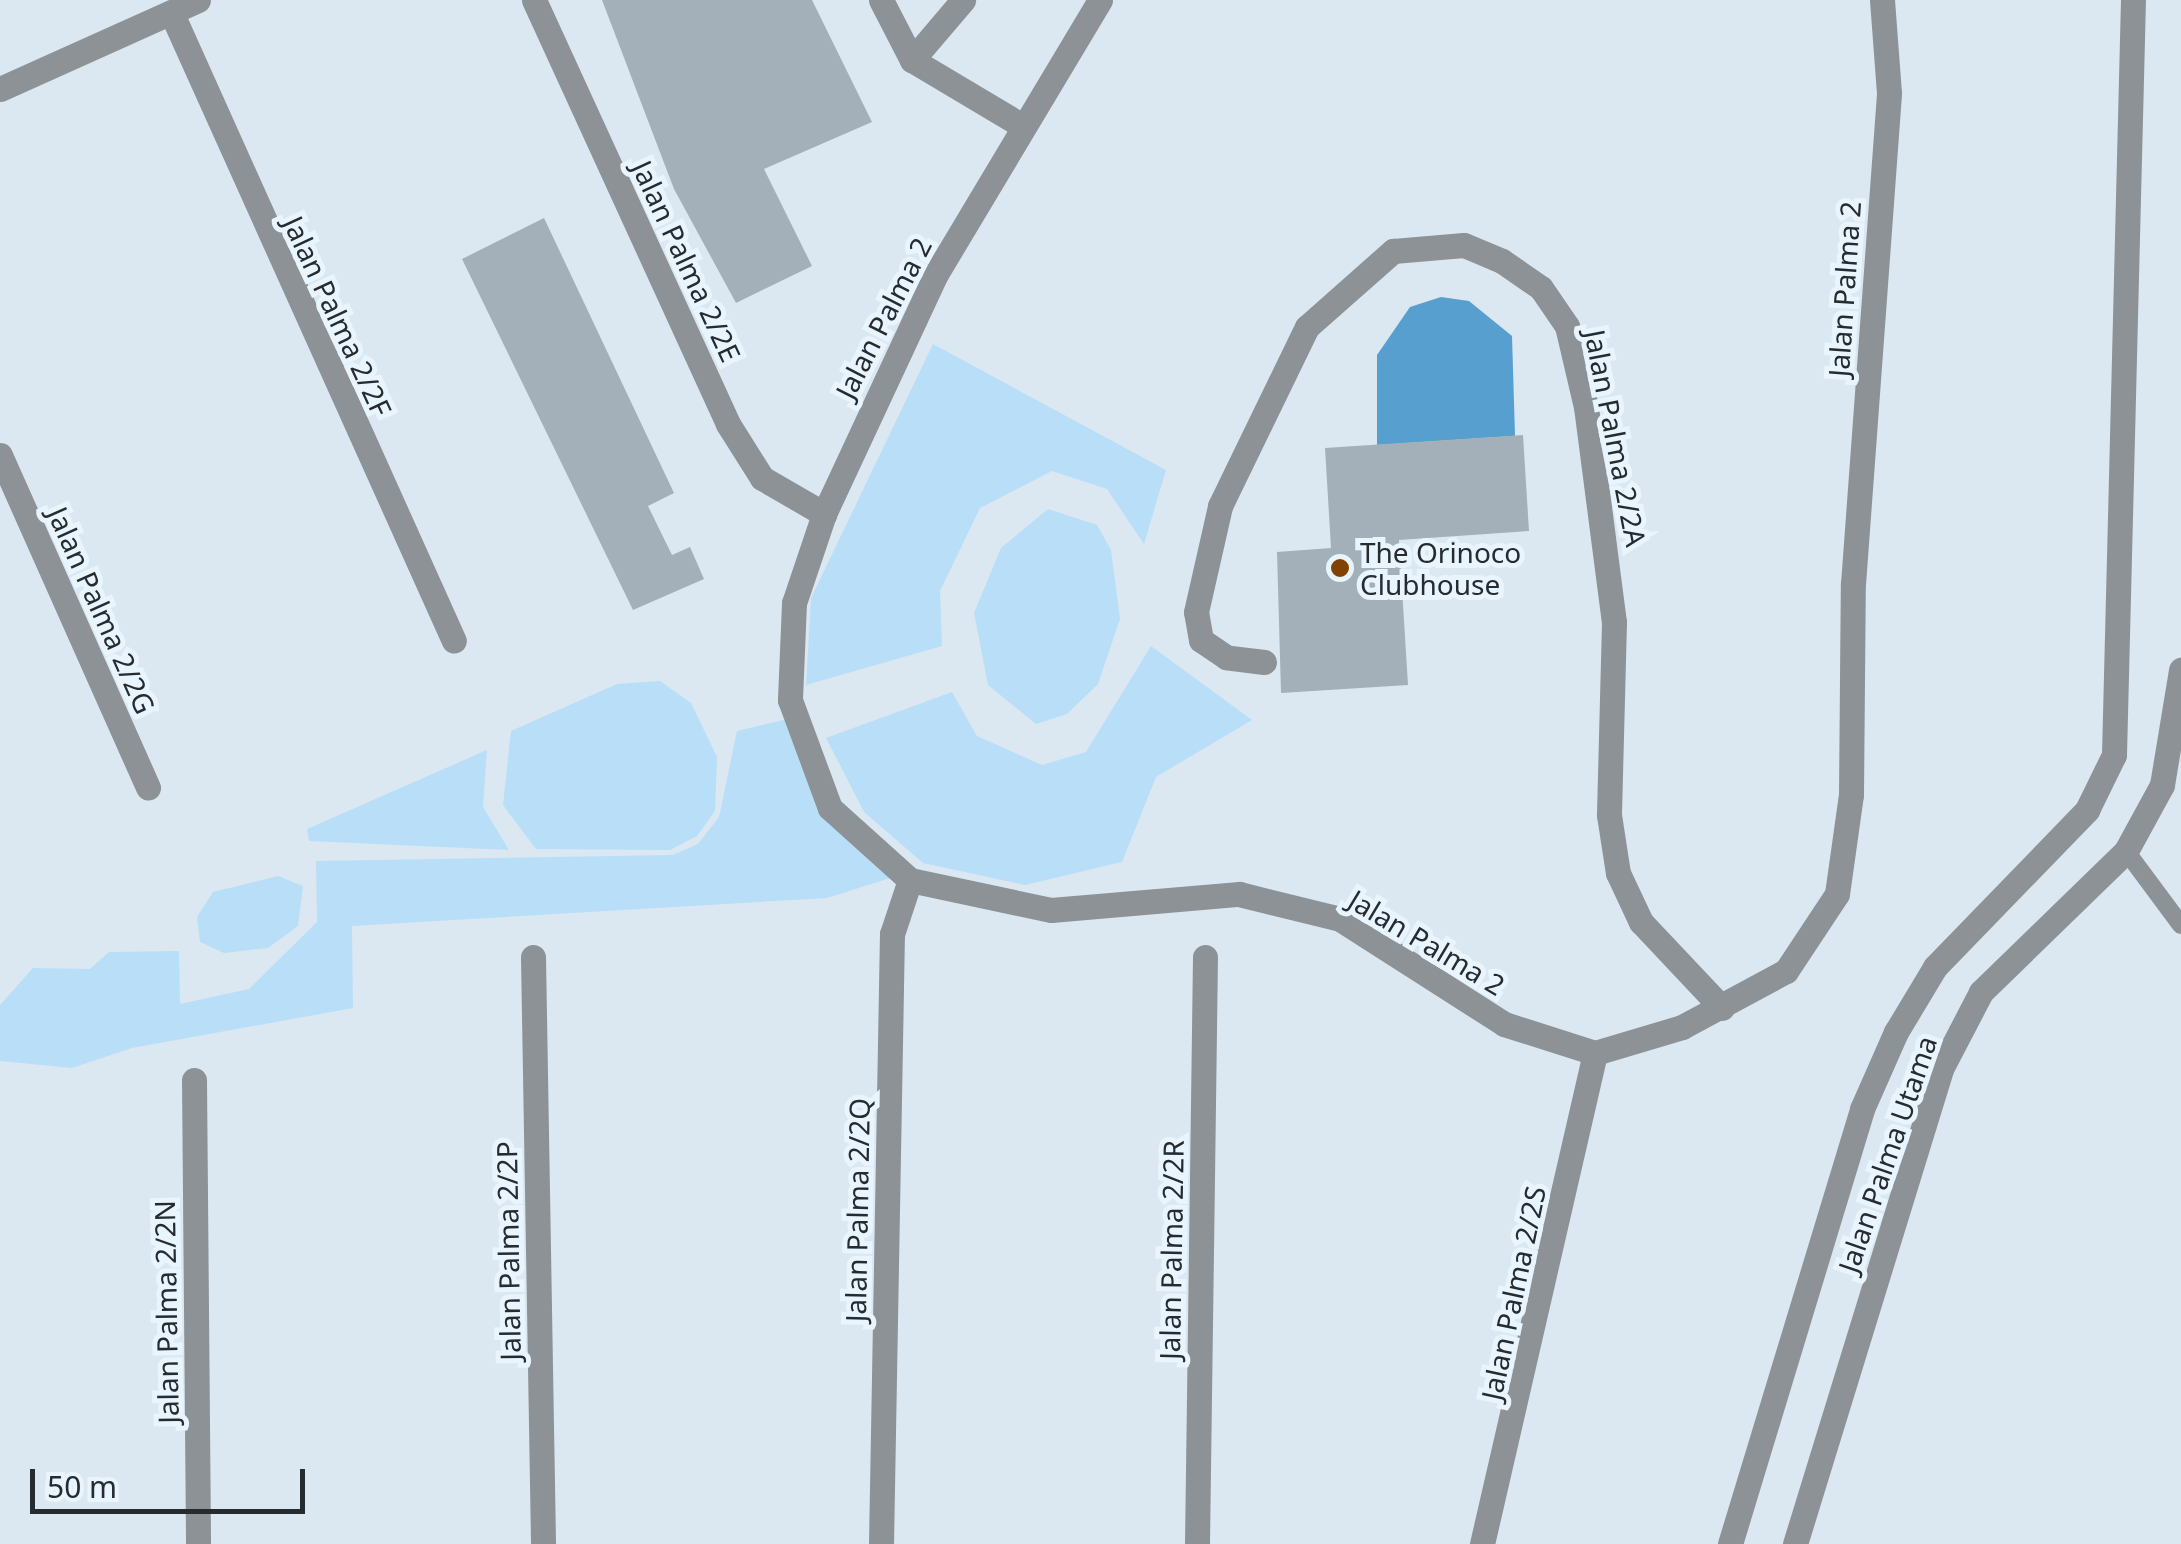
<!DOCTYPE html>
<html>
<head>
<meta charset="utf-8">
<style>
	body { margin:0 }
	#map { position:relative; width:2181px; height:1544px; overflow:hidden; background:#dbe8f1; font-family:"Noto Sans",sans-serif }
	div>[style] { position:absolute }
	.green>* { inset:0; background:#b9def8 }
	.water>* { inset:0; background:#569fce }
	.building>* { inset:0; background:#a4b0b9 }
	.service>* { height:18px; margin:-9px; padding:0 9px; transform-origin:9px; border-radius:9px; background:#8d9296 }
	.minor>* { height:25px; margin:-12.5px; padding:0 12.5px; transform-origin:12.5px; border-radius:12.5px; background:#8d9296 }
	.tertiary>* { height:25px; margin:-12.5px; padding:0 12.5px; transform-origin:12.5px; border-radius:12.5px; background:#8d9296 }
	.dots>* { width:28px; height:28px; translate:-50% -50%; box-sizing:border-box; border:5px solid #e8f5fe; border-radius:50% }
	span { translate:-50% -50%; white-space:nowrap; text-align:center; line-height:1.15; -webkit-text-stroke:10px #e8f5fe; paint-order:stroke }
	.street-label { font-size:28px; color:#262b2f }
	.poi-label { font-size:28px; color:#262b2f }
	.left { translate:0 -50%; text-align:left }
	.scale { position:absolute; left:30px; top:1469px; width:275px; height:45px; box-sizing:border-box; border:5px solid #262b2f; border-top:0; padding-left:12px; font-size:30px; line-height:35px; white-space:nowrap; color:#262b2f; -webkit-text-stroke:8px #e8f5fe; paint-order:stroke }
</style>
</head>
<body>
<div id="map">
	<div class="green">
		<i style="clip-path:polygon(933px 344px,1166px 470px,1144px 544px,1107px 489px,1052px 471px,980px 508px,940px 591px,942px 646px,806px 685px,811px 598px)"></i>
		<i style="clip-path:polygon(1048px 509px,1097px 525px,1111px 550px,1120px 619px,1098px 684px,1067px 714px,1036px 724px,988px 685px,974px 613px,1001px 548px)"></i>
		<i style="clip-path:polygon(1151px 646px,1252px 720px,1156px 777px,1122px 862px,1025px 885px,923px 863px,864px 812px,826px 738px,952px 692px,977px 736px,1042px 765px,1086px 752px)"></i>
		<i style="clip-path:polygon(660px 681px,691px 703px,717px 757px,715px 811px,697px 836px,670px 850px,536px 849px,503px 805px,511px 731px,617px 684px)"></i>
		<i style="clip-path:polygon(796px 717px,830px 808px,900px 875px,827px 898px,352px 926px,353px 1008px,132px 1048px,72px 1068px,0 1061px,0 1005px,33px 968px,90px 969px,109px 952px,179px 951px,180px 1004px,249px 989px,317px 922px,316px 861px,673px 855px,698px 844px,719px 817px,737px 731px)"></i>
		<i style="clip-path:polygon(487px 750px,483px 807px,509px 850px,309px 841px,307px 829px)"></i>
		<i style="clip-path:polygon(278px 876px,303px 886px,298px 926px,268px 948px,224px 953px,200px 942px,197px 917px,213px 892px)"></i>
	</div>
	<div class="water">
		<i style="clip-path:polygon(1441px 297px,1469px 301px,1512px 336px,1515px 436px,1377px 445px,1377px 355px,1410px 307px)"></i>
	</div>
	<div class="building">
		<i style="clip-path:polygon(602px 0,812px 0,872px 122px,764px 169px,812px 266px,736px 303px,674px 189px)"></i>
		<i style="clip-path:polygon(544px 218px,674px 493px,648px 506px,672px 555px,690px 547px,704px 579px,633px 610px,462px 259px)"></i>
		<i style="clip-path:polygon(1523px 435px,1529px 531px,1399px 540px,1408px 685px,1281px 693px,1277px 552px,1331px 548px,1325px 448px)"></i>
	</div>
	<div class="service">
		<i style="left:2126px;top:851px;width:92px;rotate:53.4deg"></i>
	</div>
	<div class="minor">
		<i style="left:534px;top:0;width:466px;rotate:65.4deg"></i>
		<i style="left:728px;top:424px;width:64px;rotate:57.8deg"></i>
		<i style="left:762px;top:478px;width:72px;rotate:30.1deg"></i>
		<i style="left:881px;top:0;width:68px;rotate:62.7deg"></i>
		<i style="left:912px;top:60px;width:127px;rotate:30.8deg"></i>
		<i style="left:1100px;top:0;width:322px;rotate:120.9deg"></i>
		<i style="left:935px;top:276px;width:263px;rotate:115deg"></i>
		<i style="left:824px;top:514px;width:94px;rotate:108.6deg"></i>
		<i style="left:794px;top:603px;width:97px;rotate:92.4deg"></i>
		<i style="left:790px;top:700px;width:115px;rotate:69.7deg"></i>
		<i style="left:830px;top:808px;width:108px;rotate:42deg"></i>
		<i style="left:910px;top:880px;width:144px;rotate:12deg"></i>
		<i style="left:1051px;top:910px;width:189px;rotate:-4.9deg"></i>
		<i style="left:1239px;top:894px;width:104px;rotate:13.9deg"></i>
		<i style="left:1340px;top:919px;width:195px;rotate:32.6deg"></i>
		<i style="left:1504px;top:1024px;width:96px;rotate:17.7deg"></i>
		<i style="left:1595px;top:1053px;width:91px;rotate:-16.6deg"></i>
		<i style="left:1682px;top:1027px;width:118px;rotate:-28.3deg"></i>
		<i style="left:1786px;top:971px;width:92px;rotate:-56.5deg"></i>
		<i style="left:1837px;top:894px;width:100px;rotate:-82deg"></i>
		<i style="left:1851px;top:795px;width:211px;rotate:-89.5deg"></i>
		<i style="left:1853px;top:584px;width:492px;rotate:-85.8deg"></i>
		<i style="left:1889px;top:93px;width:93px;rotate:-94.3deg"></i>
		<i style="left:172px;top:14px;width:687px;rotate:65.78deg"></i>
		<i style="left:912px;top:60px;width:79px;rotate:-49.6deg"></i>
		<i style="left:0;top:89px;width:217px;rotate:-24.2deg"></i>
		<i style="left:0;top:455px;width:364px;rotate:66deg"></i>
		<i style="left:1264px;top:662px;width:38px;rotate:-173deg"></i>
		<i style="left:1226px;top:657px;width:30px;rotate:-146deg"></i>
		<i style="left:1201px;top:640px;width:28px;rotate:-100deg"></i>
		<i style="left:1196px;top:612px;width:109px;rotate:-77.2deg"></i>
		<i style="left:1220px;top:506px;width:199px;rotate:-64.1deg"></i>
		<i style="left:1307px;top:327px;width:115px;rotate:-41.5deg"></i>
		<i style="left:1393px;top:251px;width:71px;rotate:-4.8deg"></i>
		<i style="left:1464px;top:245px;width:41px;rotate:22.8deg"></i>
		<i style="left:1502px;top:261px;width:47px;rotate:34.7deg"></i>
		<i style="left:1541px;top:288px;width:46px;rotate:55.6deg"></i>
		<i style="left:1567px;top:326px;width:83px;rotate:76.8deg"></i>
		<i style="left:1586px;top:407px;width:217px;rotate:82.6deg"></i>
		<i style="left:1614px;top:622px;width:193px;rotate:91.5deg"></i>
		<i style="left:1609px;top:815px;width:59px;rotate:81.2deg"></i>
		<i style="left:1618px;top:873px;width:54px;rotate:64.9deg"></i>
		<i style="left:1641px;top:922px;width:118px;rotate:46.7deg"></i>
		<i style="left:533px;top:957px;width:587px;rotate:89.02deg"></i>
		<i style="left:194px;top:1080px;width:464px;rotate:89.5deg"></i>
		<i style="left:881px;top:1544px;width:610px;rotate:-88.97deg"></i>
		<i style="left:892px;top:934px;width:57px;rotate:-71.6deg"></i>
		<i style="left:1197px;top:1544px;width:587px;rotate:-89.22deg"></i>
		<i style="left:1482px;top:1544px;width:504px;rotate:-77.04deg"></i>
		<i style="left:1730px;top:1544px;width:455px;rotate:-73.1deg"></i>
		<i style="left:1862px;top:1109px;width:84px;rotate:-66.2deg"></i>
		<i style="left:1896px;top:1032px;width:76px;rotate:-59deg"></i>
		<i style="left:1935px;top:967px;width:219px;rotate:-45.9deg"></i>
		<i style="left:2087px;top:810px;width:61px;rotate:-63.9deg"></i>
		<i style="left:2114px;top:755px;width:755px;rotate:-88.56deg"></i>
	</div>
	<div class="tertiary">
		<i style="left:1795px;top:1544px;width:497px;rotate:-72.9deg"></i>
		<i style="left:1941px;top:1069px;width:87px;rotate:-62.5deg"></i>
		<i style="left:1981px;top:992px;width:202px;rotate:-44.2deg"></i>
		<i style="left:2126px;top:851px;width:75px;rotate:-61.4deg"></i>
		<i style="left:2162px;top:785px;width:117px;rotate:-80.6deg"></i>
	</div>
	<div class="dots">
		<i style="left:1340px;top:568px;background:#804400"></i>
	</div>
	<div class="street-label">
		<span style="left:687px;top:261px;rotate:65deg">Jalan Palma 2/2E</span>
		<span style="left:1844px;top:289px;rotate:-86deg">Jalan Palma 2</span>
		<span style="left:338px;top:316px;rotate:65deg">Jalan Palma 2/2F</span>
		<span style="left:883px;top:318px;rotate:-63deg">Jalan Palma 2</span>
		<span style="left:1616px;top:438px;rotate:79deg">Jalan Palma 2/2A</span>
		<span style="left:102px;top:610px;rotate:66deg">Jalan Palma 2/2G</span>
		<span style="left:1427px;top:942px;rotate:31deg">Jalan Palma 2</span>
		<span style="left:1887px;top:1154px;rotate:-71deg">Jalan Palma Utama</span>
		<span style="left:857px;top:1210px;rotate:-89deg">Jalan Palma 2/2Q</span>
		<span style="left:1171px;top:1250px;rotate:-89deg">Jalan Palma 2/2R</span>
		<span style="left:508px;top:1251px;rotate:-91deg">Jalan Palma 2/2P</span>
		<span style="left:1513px;top:1293px;rotate:-78deg">Jalan Palma 2/2S</span>
		<span style="left:166px;top:1312px;rotate:-91deg">Jalan Palma 2/2N</span>
	</div>
	<div class="poi-label">
		<span class="left" style="left:1360px;top:568px">The Orinoco<br>Clubhouse</span>
	</div>
	<div class="scale">50 m</div>
</div>
</body>
</html>
